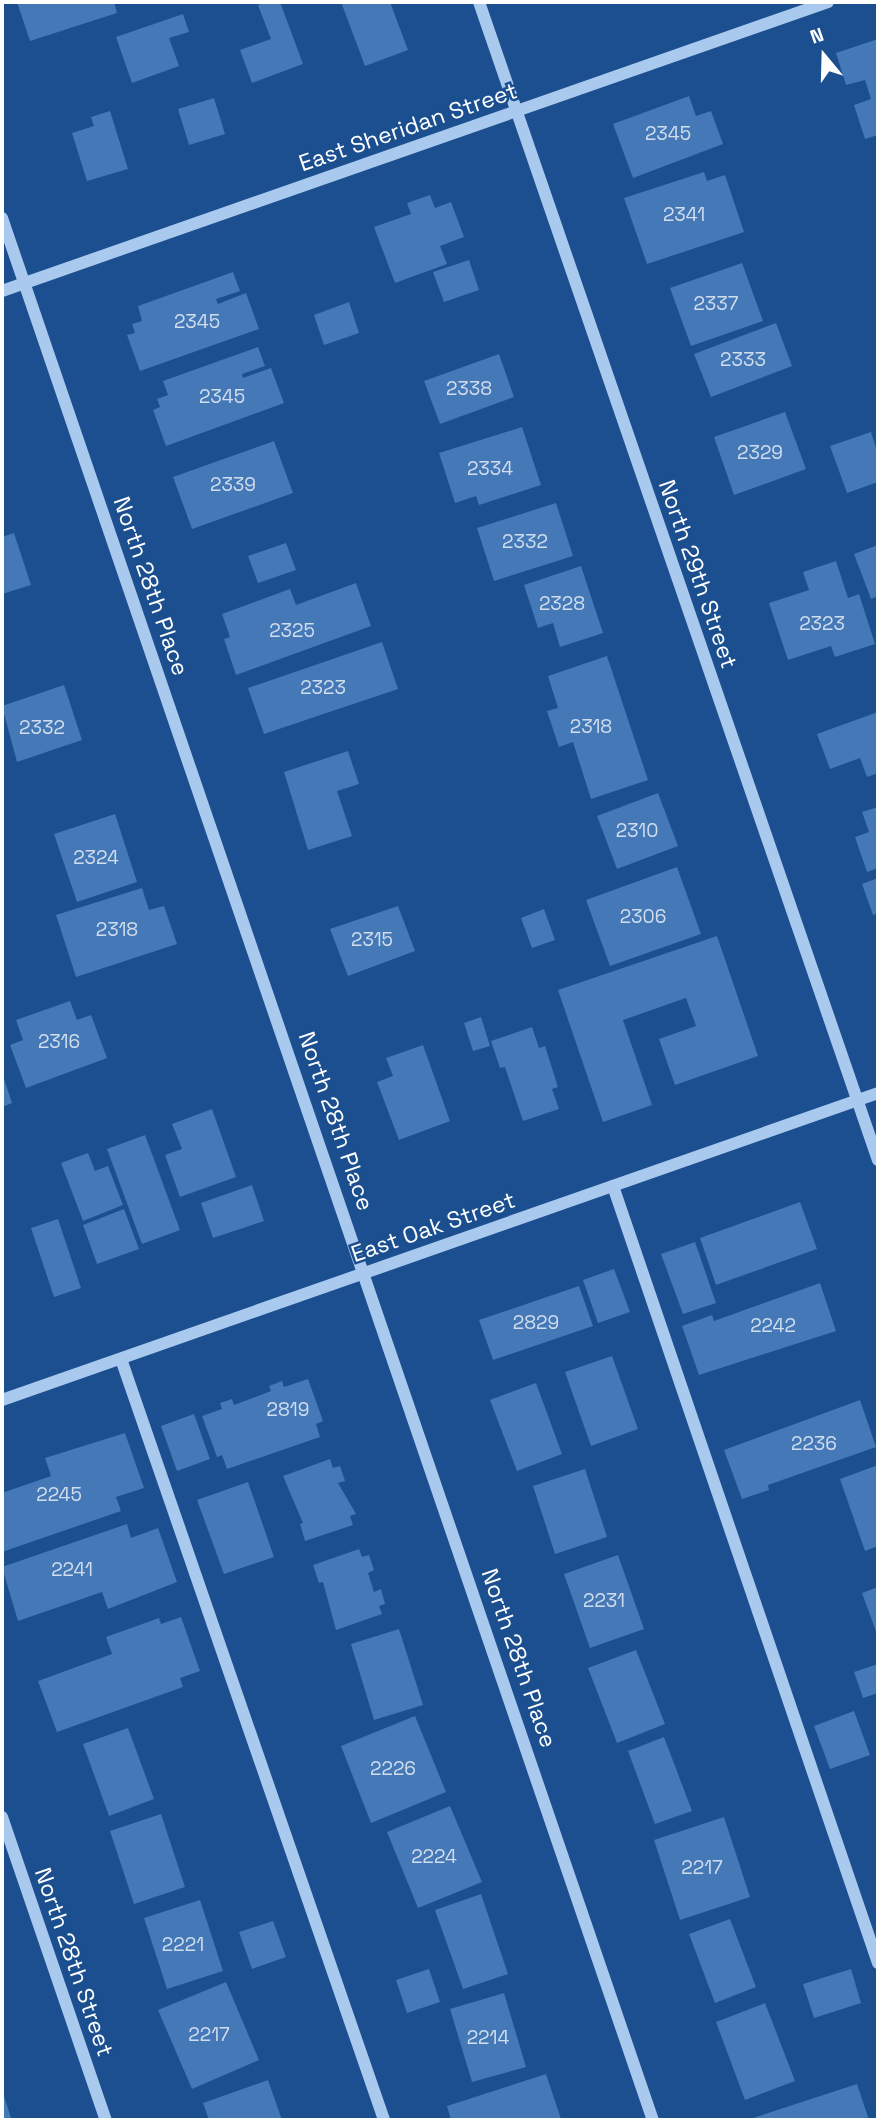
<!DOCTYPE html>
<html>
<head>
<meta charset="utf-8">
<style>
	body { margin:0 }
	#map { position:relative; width:880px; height:2122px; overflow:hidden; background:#1b4f8f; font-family:"Space Grotesk",sans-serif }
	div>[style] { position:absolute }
	.building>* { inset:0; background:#4478b7 }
	.minor>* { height:12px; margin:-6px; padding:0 6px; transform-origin:6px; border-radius:6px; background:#a9c9ee }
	span { translate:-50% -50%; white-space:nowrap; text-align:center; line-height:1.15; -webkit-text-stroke:5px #1b4f8f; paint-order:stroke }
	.number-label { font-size:19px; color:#d0dded }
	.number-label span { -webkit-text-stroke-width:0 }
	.street-label { font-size:23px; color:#fff }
	.frame { position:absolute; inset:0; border:4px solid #fff; pointer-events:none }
	.north { position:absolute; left:789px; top:21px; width:70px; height:70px; -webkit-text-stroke:5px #1b4f8f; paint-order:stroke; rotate:341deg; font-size:19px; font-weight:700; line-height:28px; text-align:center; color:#fff }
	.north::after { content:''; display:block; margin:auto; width:24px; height:32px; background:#fff; clip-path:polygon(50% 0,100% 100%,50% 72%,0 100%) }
</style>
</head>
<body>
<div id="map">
	<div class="building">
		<i style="clip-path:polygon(17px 2px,114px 2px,117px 13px,30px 41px)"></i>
		<i style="clip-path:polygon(268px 2px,280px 2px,303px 64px,252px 83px,240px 50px,271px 39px,258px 5px)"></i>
		<i style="clip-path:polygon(341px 2px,390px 2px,408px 50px,365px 66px)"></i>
		<i style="clip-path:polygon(183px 14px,189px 32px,169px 38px,179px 66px,132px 83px,116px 37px)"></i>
		<i style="clip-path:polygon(878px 39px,878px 135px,865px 139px,854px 105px,871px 99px,865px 80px,846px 85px,836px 53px)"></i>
		<i style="clip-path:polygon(689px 96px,696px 116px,711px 111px,723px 144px,633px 178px,613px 124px)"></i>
		<i style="clip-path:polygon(214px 98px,225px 134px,189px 145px,178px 109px)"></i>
		<i style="clip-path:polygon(110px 111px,128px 169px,87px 181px,72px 133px,94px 126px,91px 117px)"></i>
		<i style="clip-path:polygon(704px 172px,707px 181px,725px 175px,744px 232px,647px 264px,624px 198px)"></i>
		<i style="clip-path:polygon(430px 195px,435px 208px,451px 202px,464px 237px,440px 246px,447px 264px,395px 283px,374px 227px,411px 214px,407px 203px)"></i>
		<i style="clip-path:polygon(469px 260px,479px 290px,444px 302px,433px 272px)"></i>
		<i style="clip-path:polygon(742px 263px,763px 321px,691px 346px,670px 288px)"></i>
		<i style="clip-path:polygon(233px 272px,240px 291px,216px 299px,218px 304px,246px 293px,259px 329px,140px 371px,127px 335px,135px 333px,132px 324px,142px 321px,138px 306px)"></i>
		<i style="clip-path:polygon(349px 302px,359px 333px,324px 345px,314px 315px)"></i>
		<i style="clip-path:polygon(776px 323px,792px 366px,711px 397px,694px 354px)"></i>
		<i style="clip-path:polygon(258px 347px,265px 366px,242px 374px,243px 378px,271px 368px,284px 403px,166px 446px,153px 410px,160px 407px,157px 399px,168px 395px,163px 381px)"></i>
		<i style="clip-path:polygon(499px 354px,514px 397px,440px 424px,424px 381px)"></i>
		<i style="clip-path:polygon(785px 412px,806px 469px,734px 495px,714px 437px)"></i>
		<i style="clip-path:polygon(522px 427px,541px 485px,479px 505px,476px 496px,455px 503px,439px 453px)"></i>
		<i style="clip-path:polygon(871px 432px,878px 454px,878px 482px,847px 493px,830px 446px)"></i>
		<i style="clip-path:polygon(274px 441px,293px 493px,192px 529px,173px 477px)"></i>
		<i style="clip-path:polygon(556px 503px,573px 556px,494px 581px,477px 528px)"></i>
		<i style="clip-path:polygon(14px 533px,31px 585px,2px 594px,2px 537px)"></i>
		<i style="clip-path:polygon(286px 543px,296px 570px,258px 583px,248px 556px)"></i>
		<i style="clip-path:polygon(878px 545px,878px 596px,871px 599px,854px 554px)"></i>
		<i style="clip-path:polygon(836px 561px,848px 598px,859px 594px,875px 644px,835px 657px,831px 646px,788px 660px,769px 603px,809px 590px,803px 572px)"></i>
		<i style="clip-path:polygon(581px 566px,603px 633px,560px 647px,553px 623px,538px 628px,524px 585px)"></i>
		<i style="clip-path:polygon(356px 583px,371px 626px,236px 675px,224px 639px,230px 637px,222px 614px,290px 589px,296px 605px)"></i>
		<i style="clip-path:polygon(382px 642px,398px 689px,264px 734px,248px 688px)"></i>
		<i style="clip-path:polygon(607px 656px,648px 780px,591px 799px,573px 742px,559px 747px,547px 711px,558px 708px,548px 676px)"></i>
		<i style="clip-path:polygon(64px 685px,82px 740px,17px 762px,2px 706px)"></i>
		<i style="clip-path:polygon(878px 712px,878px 773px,867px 777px,860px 758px,830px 769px,817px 734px)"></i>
		<i style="clip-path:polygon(348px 751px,359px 784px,337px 791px,352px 836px,308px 850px,284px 772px)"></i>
		<i style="clip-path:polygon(658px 793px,678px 846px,617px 869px,597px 816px)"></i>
		<i style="clip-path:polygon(878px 807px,878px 868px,867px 872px,855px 837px,869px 832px,862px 812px)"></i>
		<i style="clip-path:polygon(115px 814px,137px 882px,77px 902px,54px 834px)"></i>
		<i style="clip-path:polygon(677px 867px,701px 934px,610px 966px,586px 900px)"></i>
		<i style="clip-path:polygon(878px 878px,878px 913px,873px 915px,862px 884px)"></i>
		<i style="clip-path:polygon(142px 888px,149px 910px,164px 906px,177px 944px,76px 977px,56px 915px)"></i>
		<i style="clip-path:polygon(398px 906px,415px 951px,348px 976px,330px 929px)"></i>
		<i style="clip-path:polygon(544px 909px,555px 940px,532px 948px,521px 918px)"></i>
		<i style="clip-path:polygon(717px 936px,758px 1056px,675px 1085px,659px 1039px,696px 1026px,686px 998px,623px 1020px,652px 1105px,603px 1122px,558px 990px)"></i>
		<i style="clip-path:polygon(70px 1001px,77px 1020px,91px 1015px,107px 1058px,26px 1088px,10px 1045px,23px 1040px,16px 1020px)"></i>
		<i style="clip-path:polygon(481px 1017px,490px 1046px,473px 1051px,464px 1023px)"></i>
		<i style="clip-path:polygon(532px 1027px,539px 1048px,545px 1046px,558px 1087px,552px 1089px,559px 1109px,523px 1121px,505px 1067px,500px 1068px,491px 1041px)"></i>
		<i style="clip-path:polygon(423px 1045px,450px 1121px,399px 1140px,377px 1082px,393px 1076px,386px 1058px)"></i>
		<i style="clip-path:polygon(2px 1073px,12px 1103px,2px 1107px)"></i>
		<i style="clip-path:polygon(212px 1109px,236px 1177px,180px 1197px,165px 1155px,182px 1149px,172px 1124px)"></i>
		<i style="clip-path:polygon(145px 1135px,180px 1230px,142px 1244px,107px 1149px)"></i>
		<i style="clip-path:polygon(88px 1153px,95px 1171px,108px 1166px,123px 1205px,83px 1221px,61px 1163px)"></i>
		<i style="clip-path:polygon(252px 1185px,264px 1221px,213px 1238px,201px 1203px)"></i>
		<i style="clip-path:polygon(800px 1202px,817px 1249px,716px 1285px,700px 1238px)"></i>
		<i style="clip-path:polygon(124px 1209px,139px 1249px,97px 1264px,83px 1225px)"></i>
		<i style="clip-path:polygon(58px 1219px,81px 1288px,54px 1297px,31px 1228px)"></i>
		<i style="clip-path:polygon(695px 1242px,716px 1303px,683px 1314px,661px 1254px)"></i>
		<i style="clip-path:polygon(614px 1269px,630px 1312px,598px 1323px,583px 1280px)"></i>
		<i style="clip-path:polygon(820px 1283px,836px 1331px,699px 1375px,682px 1326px,712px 1315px,714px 1321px)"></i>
		<i style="clip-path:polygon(579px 1286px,593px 1326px,493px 1360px,479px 1320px)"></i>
		<i style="clip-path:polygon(612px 1356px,638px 1429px,591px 1446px,565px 1372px)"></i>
		<i style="clip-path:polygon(308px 1379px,323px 1421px,316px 1424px,320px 1437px,227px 1469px,222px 1455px,217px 1457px,202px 1416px,222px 1409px,220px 1403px,232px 1399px,234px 1405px,271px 1391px,269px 1386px,282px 1381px,284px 1387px)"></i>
		<i style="clip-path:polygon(536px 1383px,562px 1454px,517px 1471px,490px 1400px)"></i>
		<i style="clip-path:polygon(860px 1400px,876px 1447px,768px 1485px,769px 1490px,742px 1499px,724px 1450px)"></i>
		<i style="clip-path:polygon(194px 1414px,210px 1459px,177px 1471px,161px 1426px)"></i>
		<i style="clip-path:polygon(125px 1433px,144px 1488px,116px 1497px,121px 1511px,2px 1552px,2px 1493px,51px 1476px,45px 1458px)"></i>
		<i style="clip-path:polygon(330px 1459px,333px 1468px,340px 1466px,345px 1481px,338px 1483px,356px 1514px,350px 1516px,353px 1525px,305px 1541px,300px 1524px,303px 1523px,283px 1476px)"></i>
		<i style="clip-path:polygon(878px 1465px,878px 1546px,865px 1551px,840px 1479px)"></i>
		<i style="clip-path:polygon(585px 1469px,607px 1537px,555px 1554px,533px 1486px)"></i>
		<i style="clip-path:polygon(248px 1482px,274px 1557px,224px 1574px,197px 1500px)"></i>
		<i style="clip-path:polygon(127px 1524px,131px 1538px,158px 1528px,177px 1582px,108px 1609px,102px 1592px,18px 1621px,2px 1567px)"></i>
		<i style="clip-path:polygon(359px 1549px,362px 1557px,369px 1555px,374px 1570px,368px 1573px,374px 1592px,381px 1589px,385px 1604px,379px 1606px,382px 1614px,336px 1630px,323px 1582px,319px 1583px,313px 1565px)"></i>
		<i style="clip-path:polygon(618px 1555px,644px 1629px,590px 1648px,564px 1574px)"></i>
		<i style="clip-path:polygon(878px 1587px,878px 1637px,862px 1593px)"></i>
		<i style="clip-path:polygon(181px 1617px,200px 1671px,180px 1678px,183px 1687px,57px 1732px,38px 1681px,112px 1654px,106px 1637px,159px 1618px,161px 1624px)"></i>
		<i style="clip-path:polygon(399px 1629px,423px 1705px,374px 1720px,351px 1644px)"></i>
		<i style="clip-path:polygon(636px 1650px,665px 1724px,617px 1743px,588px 1668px)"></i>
		<i style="clip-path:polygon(878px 1664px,878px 1693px,863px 1698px,854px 1672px)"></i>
		<i style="clip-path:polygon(854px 1711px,870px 1755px,830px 1769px,814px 1726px)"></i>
		<i style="clip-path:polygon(415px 1716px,446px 1792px,371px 1823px,341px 1746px)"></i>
		<i style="clip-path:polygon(128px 1728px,154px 1799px,109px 1816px,83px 1744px)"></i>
		<i style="clip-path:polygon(664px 1737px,692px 1811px,655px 1824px,628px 1751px)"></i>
		<i style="clip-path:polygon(450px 1806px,482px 1882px,418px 1908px,387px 1832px)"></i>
		<i style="clip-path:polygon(161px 1814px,185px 1887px,134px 1904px,110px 1831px)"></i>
		<i style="clip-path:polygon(724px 1817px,750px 1897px,680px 1920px,654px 1840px)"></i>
		<i style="clip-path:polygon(481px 1894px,508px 1974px,463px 1989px,435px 1910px)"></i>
		<i style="clip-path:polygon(200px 1900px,223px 1971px,167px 1989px,144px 1918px)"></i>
		<i style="clip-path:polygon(730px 1919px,756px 1987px,715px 2003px,689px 1934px)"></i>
		<i style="clip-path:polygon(273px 1921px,286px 1957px,252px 1969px,239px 1932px)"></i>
		<i style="clip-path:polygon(429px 1969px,440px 2002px,407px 2013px,396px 1980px)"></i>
		<i style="clip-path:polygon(851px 1969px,861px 2003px,814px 2018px,803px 1984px)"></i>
		<i style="clip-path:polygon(226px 1982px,259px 2060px,192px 2089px,158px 2010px)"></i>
		<i style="clip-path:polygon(504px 1993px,526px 2067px,472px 2082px,450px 2009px)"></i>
		<i style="clip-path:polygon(765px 2003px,795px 2081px,745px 2100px,716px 2022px)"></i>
		<i style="clip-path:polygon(546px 2074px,561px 2119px,451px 2120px,447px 2106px)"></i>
		<i style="clip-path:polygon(268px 2080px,282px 2120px,209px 2120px,203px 2103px)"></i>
		<i style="clip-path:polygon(857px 2084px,869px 2120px,747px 2120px)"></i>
		<i style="clip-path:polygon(2px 2090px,11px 2118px,3px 2120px,2px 2120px)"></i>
	</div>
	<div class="minor">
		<i style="left:479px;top:2px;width:1225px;rotate:70.99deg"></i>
		<i style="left:2px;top:218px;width:2010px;rotate:71.11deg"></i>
		<i style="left:2px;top:291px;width:875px;rotate:-19.28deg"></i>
		<i style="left:613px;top:1186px;width:821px;rotate:71.17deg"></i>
		<i style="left:121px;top:1359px;width:805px;rotate:70.93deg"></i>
		<i style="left:2px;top:1400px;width:928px;rotate:-19.31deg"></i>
		<i style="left:2px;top:1817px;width:320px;rotate:71.1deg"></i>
	</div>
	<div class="number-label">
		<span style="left:668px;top:134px">2345</span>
		<span style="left:684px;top:215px">2341</span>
		<span style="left:716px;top:304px">2337</span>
		<span style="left:197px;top:322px">2345</span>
		<span style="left:743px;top:360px">2333</span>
		<span style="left:469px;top:389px">2338</span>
		<span style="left:222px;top:397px">2345</span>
		<span style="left:760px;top:453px">2329</span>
		<span style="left:490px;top:469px">2334</span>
		<span style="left:233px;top:485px">2339</span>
		<span style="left:525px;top:542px">2332</span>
		<span style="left:562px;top:604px">2328</span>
		<span style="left:822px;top:624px">2323</span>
		<span style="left:292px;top:631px">2325</span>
		<span style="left:323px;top:688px">2323</span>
		<span style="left:591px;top:727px">2318</span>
		<span style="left:42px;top:728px">2332</span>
		<span style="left:637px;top:831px">2310</span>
		<span style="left:96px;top:858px">2324</span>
		<span style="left:643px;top:917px">2306</span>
		<span style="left:117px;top:930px">2318</span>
		<span style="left:372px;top:940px">2315</span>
		<span style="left:59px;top:1042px">2316</span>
		<span style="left:536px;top:1323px">2829</span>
		<span style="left:773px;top:1326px">2242</span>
		<span style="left:288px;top:1410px">2819</span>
		<span style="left:814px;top:1444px">2236</span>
		<span style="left:59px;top:1495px">2245</span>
		<span style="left:72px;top:1570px">2241</span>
		<span style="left:604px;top:1601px">2231</span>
		<span style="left:393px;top:1769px">2226</span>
		<span style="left:434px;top:1857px">2224</span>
		<span style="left:702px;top:1868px">2217</span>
		<span style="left:183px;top:1945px">2221</span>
		<span style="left:209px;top:2035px">2217</span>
		<span style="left:488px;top:2038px">2214</span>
	</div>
	<div class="street-label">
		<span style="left:408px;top:127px;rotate:-19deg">East Sheridan Street</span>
		<span style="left:698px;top:574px;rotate:71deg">North 29th Street</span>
		<span style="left:151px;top:586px;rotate:71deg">North 28th Place</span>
		<span style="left:336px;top:1121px;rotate:71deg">North 28th Place</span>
		<span style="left:433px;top:1227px;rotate:-19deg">East Oak Street</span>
		<span style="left:519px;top:1658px;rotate:71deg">North 28th Place</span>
		<span style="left:74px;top:1962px;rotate:71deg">North 28th Street</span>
	</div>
	<div class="frame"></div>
	<div class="north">N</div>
</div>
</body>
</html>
